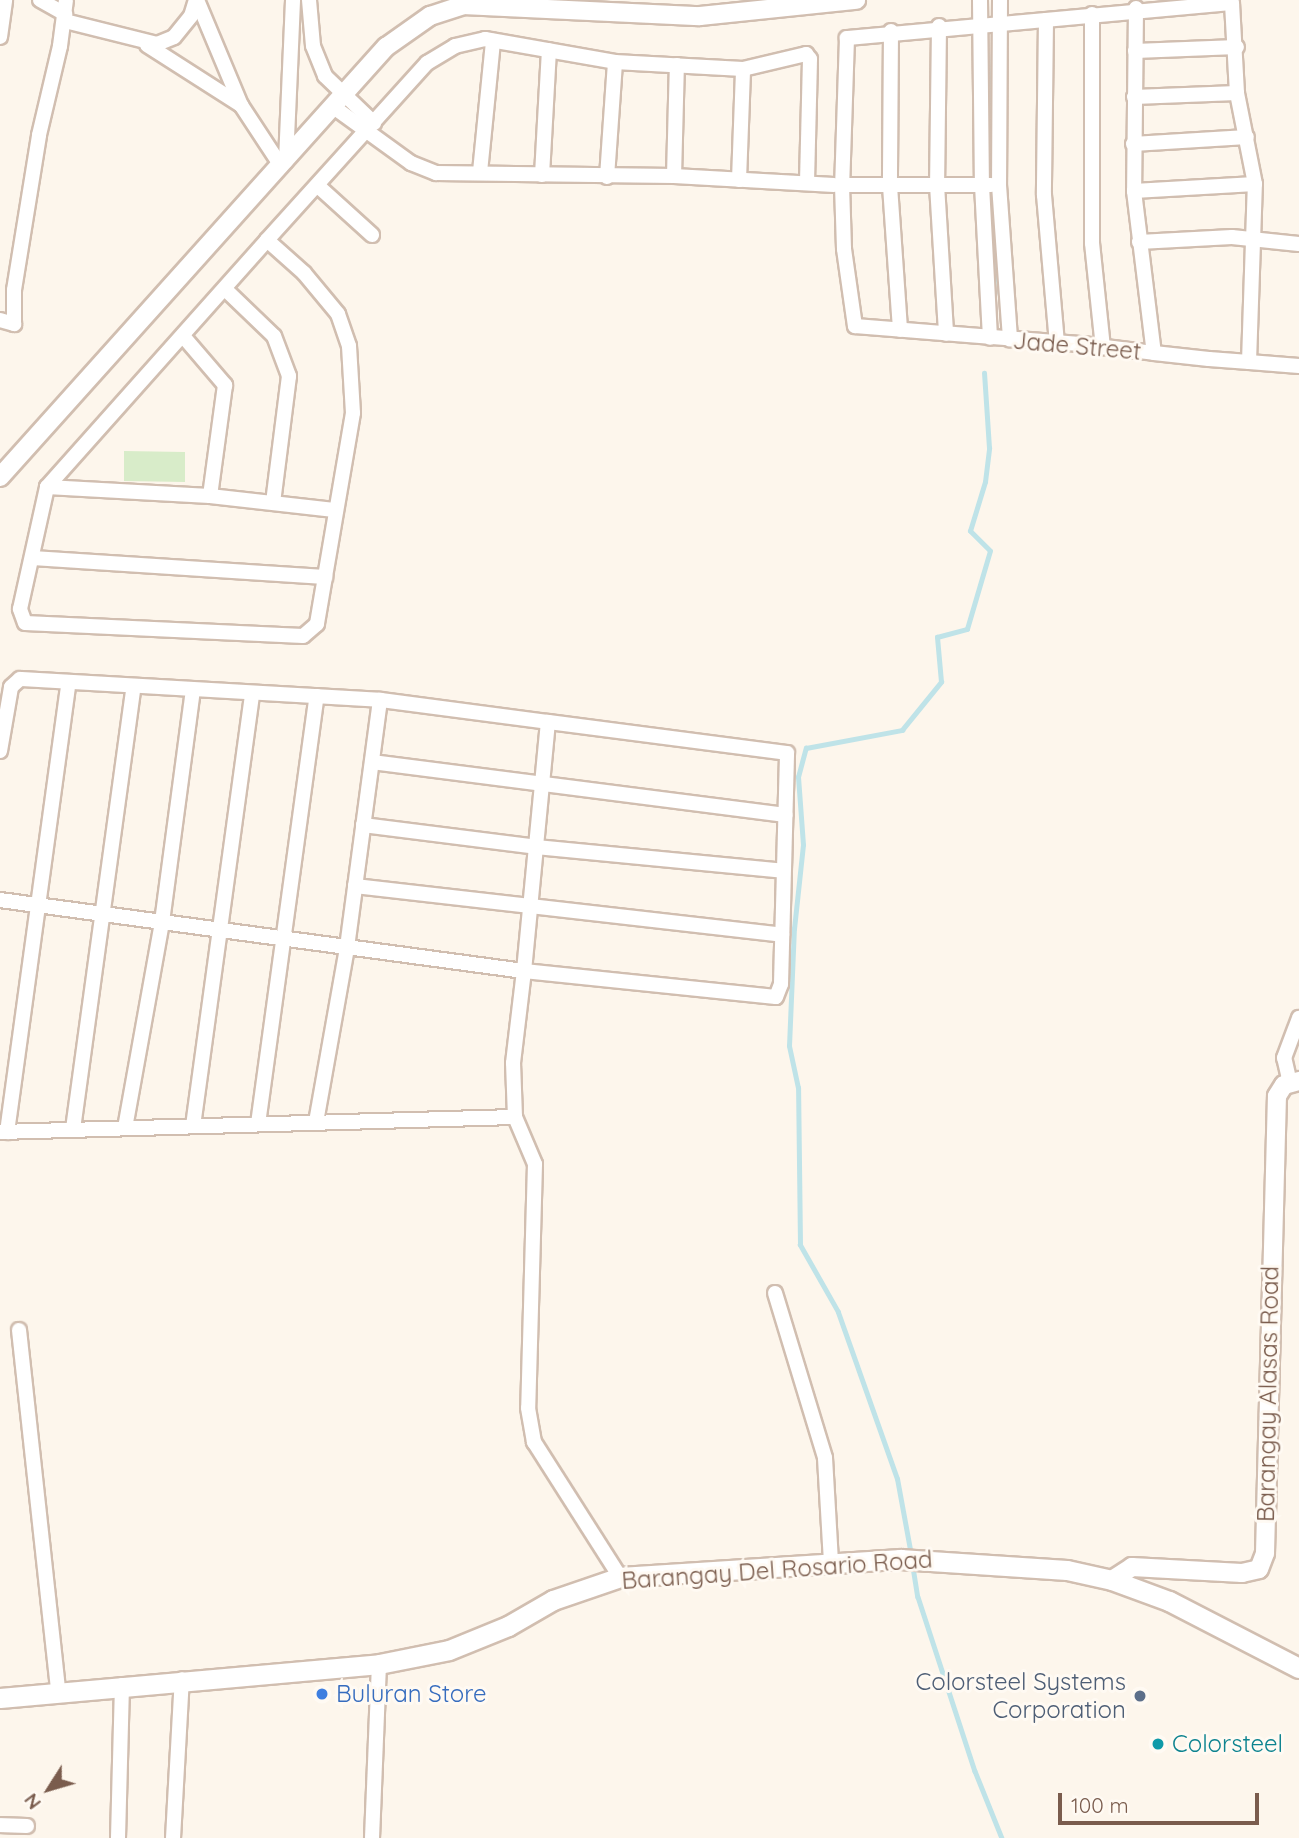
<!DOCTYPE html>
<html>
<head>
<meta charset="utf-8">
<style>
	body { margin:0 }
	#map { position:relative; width:1299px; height:1838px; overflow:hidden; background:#fdf6ec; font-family:Quicksand,sans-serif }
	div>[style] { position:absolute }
	.green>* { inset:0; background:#d8ecc9 }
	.stream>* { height:4.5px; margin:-2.25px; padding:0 2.25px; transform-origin:2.25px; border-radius:2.25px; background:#bfe3e8 }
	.roads { filter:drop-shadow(2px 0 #d1beb0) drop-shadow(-2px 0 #d1beb0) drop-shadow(0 2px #d1beb0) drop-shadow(0 -2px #d1beb0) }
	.minor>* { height:14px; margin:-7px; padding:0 7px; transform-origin:7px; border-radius:7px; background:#fff }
	.tertiary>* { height:18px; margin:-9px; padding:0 9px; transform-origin:9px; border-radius:9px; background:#fff }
	.secondary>* { height:19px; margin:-9.5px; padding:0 9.5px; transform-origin:9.5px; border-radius:9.5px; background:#fff }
	.dots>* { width:19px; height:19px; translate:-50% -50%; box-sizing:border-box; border:4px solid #fffaf3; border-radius:50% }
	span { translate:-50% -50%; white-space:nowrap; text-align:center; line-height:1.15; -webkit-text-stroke:6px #fffaf3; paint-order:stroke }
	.street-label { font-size:24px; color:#7a5c4d }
	.service-label { font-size:24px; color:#4e5e75 }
	.right { translate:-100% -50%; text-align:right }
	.shop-label { font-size:24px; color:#366cbe }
	.left { translate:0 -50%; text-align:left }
	.culture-label { font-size:24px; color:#0d838f }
	.north { position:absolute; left:14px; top:1754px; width:70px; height:70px; -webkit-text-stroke:5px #fffaf3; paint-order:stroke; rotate:233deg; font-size:19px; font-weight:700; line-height:28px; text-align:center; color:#7a5c4d }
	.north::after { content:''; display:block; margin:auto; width:24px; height:32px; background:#7a5c4d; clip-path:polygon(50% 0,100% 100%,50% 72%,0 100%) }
	.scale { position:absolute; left:1058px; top:1793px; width:201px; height:32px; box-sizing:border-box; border:4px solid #7a5c4d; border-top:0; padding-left:9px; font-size:21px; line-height:24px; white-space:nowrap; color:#7a5c4d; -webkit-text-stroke:5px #fffaf3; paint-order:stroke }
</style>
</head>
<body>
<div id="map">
	<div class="green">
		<i style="clip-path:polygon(124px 451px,185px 452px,185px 482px,124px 481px)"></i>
	</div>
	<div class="stream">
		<i style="left:989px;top:155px;width:103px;rotate:-87.8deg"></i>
		<i style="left:990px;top:204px;width:90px;rotate:83.6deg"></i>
		<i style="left:911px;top:1555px;width:77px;rotate:-100.4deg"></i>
		<i style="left:897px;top:1479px;width:177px;rotate:-109.5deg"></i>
		<i style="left:838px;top:1312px;width:77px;rotate:-119.6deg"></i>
		<i style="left:800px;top:1245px;width:157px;rotate:-90.7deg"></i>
		<i style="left:798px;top:1088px;width:43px;rotate:-102.1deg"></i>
		<i style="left:789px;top:1046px;width:117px;rotate:-87.6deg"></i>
		<i style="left:794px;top:929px;width:84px;rotate:-83.9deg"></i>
		<i style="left:803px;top:845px;width:68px;rotate:-94.2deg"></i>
		<i style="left:798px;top:777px;width:30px;rotate:-75deg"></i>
		<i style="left:806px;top:748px;width:98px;rotate:-10.6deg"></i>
		<i style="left:902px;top:730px;width:62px;rotate:-50.9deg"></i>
		<i style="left:941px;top:682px;width:45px;rotate:-95.1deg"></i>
		<i style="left:937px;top:637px;width:31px;rotate:-15deg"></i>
		<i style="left:967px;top:629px;width:81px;rotate:-73.6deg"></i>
		<i style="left:990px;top:551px;width:28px;rotate:-135deg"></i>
		<i style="left:970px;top:531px;width:51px;rotate:-73deg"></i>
		<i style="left:985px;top:482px;width:34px;rotate:-83deg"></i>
		<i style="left:989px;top:448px;width:75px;rotate:-93.8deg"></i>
		<i style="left:913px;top:1567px;width:30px;rotate:81deg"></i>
		<i style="left:918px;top:1597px;width:183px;rotate:71.9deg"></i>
		<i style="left:975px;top:1771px;width:72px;rotate:68.1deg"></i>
	</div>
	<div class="roads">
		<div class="minor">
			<i style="left:40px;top:0;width:29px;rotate:29deg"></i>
			<i style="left:197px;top:0;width:114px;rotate:67.3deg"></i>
			<i style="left:309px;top:0;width:46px;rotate:85deg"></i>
			<i style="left:313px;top:46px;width:32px;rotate:68deg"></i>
			<i style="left:325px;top:76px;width:68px;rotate:43.8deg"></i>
			<i style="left:980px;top:0;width:185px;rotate:89.4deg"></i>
			<i style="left:982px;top:185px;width:153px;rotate:87deg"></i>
			<i style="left:1000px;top:0;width:185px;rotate:90.3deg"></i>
			<i style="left:999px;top:185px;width:155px;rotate:85.9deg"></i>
			<i style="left:1136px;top:8px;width:183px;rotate:90.6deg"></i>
			<i style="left:1134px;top:191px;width:163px;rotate:83deg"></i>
			<i style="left:1092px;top:14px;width:229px;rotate:90deg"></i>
			<i style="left:1092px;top:243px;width:105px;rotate:84deg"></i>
			<i style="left:1046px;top:20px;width:175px;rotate:90.7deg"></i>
			<i style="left:1044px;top:195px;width:149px;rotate:85deg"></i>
			<i style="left:65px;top:21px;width:95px;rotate:14deg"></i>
			<i style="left:157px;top:44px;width:18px;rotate:-22deg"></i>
			<i style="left:174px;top:37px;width:27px;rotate:-51deg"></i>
			<i style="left:191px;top:16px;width:17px;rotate:-73deg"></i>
			<i style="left:939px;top:26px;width:159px;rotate:90.7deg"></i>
			<i style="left:937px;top:185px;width:149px;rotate:86.5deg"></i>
			<i style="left:891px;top:31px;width:155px;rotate:90.4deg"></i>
			<i style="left:890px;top:186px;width:144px;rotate:86deg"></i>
			<i style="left:0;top:37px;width:37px;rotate:-82deg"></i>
			<i style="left:147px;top:45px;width:112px;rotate:32.6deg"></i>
			<i style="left:241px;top:105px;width:73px;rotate:56.7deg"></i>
			<i style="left:1135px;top:51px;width:102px;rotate:-2.2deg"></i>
			<i style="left:1134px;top:97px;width:103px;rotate:-2.2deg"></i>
			<i style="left:335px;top:108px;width:94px;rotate:35.9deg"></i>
			<i style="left:411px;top:163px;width:27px;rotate:22deg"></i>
			<i style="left:436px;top:173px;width:238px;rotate:0.7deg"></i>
			<i style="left:674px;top:176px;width:160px;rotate:3.2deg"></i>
			<i style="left:1133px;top:144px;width:114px;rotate:-3.5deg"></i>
			<i style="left:286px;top:161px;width:161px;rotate:-87.5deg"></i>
			<i style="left:480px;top:172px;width:132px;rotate:-84.3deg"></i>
			<i style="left:542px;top:175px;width:125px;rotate:-86.8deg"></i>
			<i style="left:674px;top:176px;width:111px;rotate:-88.5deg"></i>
			<i style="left:607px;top:177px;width:115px;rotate:-86deg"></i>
			<i style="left:739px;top:180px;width:111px;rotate:-87.9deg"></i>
			<i style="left:842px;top:185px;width:149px"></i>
			<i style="left:318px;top:186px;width:73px;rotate:42.2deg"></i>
			<i style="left:1134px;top:191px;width:121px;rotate:-3.3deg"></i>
			<i style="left:267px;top:240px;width:50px;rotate:41.7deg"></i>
			<i style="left:304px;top:273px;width:53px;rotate:50.3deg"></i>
			<i style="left:338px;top:314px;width:34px;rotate:71deg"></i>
			<i style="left:349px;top:346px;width:67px;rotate:86.6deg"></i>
			<i style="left:353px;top:413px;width:214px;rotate:99.7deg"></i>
			<i style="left:317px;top:624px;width:18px;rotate:139deg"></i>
			<i style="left:303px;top:636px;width:278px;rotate:-177.3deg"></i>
			<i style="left:25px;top:623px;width:15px;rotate:-110deg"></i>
			<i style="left:20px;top:609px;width:125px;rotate:-77.5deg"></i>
			<i style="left:47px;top:487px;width:331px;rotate:-48.3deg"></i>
			<i style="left:267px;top:240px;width:239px;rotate:-47.9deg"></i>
			<i style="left:427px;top:63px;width:33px;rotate:-31deg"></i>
			<i style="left:455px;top:46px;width:31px;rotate:-13deg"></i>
			<i style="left:485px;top:39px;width:132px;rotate:10deg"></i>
			<i style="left:615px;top:62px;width:128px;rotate:3.1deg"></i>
			<i style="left:743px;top:69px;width:65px;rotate:-13.4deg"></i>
			<i style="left:806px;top:54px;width:6px;rotate:51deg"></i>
			<i style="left:810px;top:59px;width:124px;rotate:91.4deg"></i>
			<i style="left:1139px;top:242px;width:93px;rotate:-3.1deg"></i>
			<i style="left:1232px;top:237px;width:67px;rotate:6deg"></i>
			<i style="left:226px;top:290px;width:66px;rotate:43.8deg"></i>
			<i style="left:274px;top:336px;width:43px;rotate:69.4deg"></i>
			<i style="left:289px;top:376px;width:127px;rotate:97.2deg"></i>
			<i style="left:0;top:320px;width:15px;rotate:16deg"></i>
			<i style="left:14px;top:324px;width:34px;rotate:-90deg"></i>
			<i style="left:14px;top:290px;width:157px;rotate:-80.8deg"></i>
			<i style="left:39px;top:135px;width:91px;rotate:-76.7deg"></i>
			<i style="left:60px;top:46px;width:46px;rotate:-82.6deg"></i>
			<i style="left:183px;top:336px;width:65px;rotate:49.4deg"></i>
			<i style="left:225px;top:385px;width:112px;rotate:97.7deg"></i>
			<i style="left:1249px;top:362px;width:178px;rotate:-88.1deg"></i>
			<i style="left:1255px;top:184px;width:93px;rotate:-101.2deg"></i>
			<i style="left:1237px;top:93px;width:90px;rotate:-93.2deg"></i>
			<i style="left:1232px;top:3px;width:387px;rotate:174.8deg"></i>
			<i style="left:847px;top:38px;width:147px;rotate:91.9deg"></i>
			<i style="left:842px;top:185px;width:64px;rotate:88.2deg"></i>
			<i style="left:844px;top:249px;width:78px;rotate:81.9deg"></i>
			<i style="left:855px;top:326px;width:235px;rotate:4.6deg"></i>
			<i style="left:1089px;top:345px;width:65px;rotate:7deg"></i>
			<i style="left:1154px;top:353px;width:55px;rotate:6.2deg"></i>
			<i style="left:1209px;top:359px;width:40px;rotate:4.3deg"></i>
			<i style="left:1249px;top:362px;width:50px;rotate:4.6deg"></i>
			<i style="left:47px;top:487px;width:163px;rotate:3.2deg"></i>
			<i style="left:210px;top:496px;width:125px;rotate:6.4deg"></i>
			<i style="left:32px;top:558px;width:294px;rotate:3.7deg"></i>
			<i style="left:0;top:751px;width:65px;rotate:-80.2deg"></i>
			<i style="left:11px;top:687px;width:12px;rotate:-42deg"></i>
			<i style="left:20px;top:679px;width:361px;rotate:3.3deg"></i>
			<i style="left:380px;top:700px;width:250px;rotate:97.6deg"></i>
			<i style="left:347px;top:948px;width:177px;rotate:100.1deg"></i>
			<i style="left:372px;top:762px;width:417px;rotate:7.3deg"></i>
			<i style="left:363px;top:825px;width:174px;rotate:7.2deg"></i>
			<i style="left:536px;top:847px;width:248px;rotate:5.5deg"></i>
			<i style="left:355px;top:886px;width:430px;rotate:6.5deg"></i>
			<i style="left:0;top:900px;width:529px;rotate:7.72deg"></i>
			<i style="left:524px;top:971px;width:250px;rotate:-84.5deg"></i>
			<i style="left:548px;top:722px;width:169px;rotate:-172.5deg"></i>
			<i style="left:1290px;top:1083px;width:26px;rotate:-103deg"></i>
			<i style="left:1284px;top:1058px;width:43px;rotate:-69.4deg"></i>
			<i style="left:515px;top:1117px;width:54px;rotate:-92.1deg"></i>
			<i style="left:513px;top:1063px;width:93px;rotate:-83.2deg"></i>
			<i style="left:524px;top:971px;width:253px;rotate:5.9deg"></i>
			<i style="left:776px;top:997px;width:14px;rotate:-69deg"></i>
			<i style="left:781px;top:984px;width:231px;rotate:-88.5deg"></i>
			<i style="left:787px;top:753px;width:241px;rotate:-172.6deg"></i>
			<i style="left:258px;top:1124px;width:432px;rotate:-82.2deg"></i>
			<i style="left:193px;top:1126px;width:437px;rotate:-82.2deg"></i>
			<i style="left:125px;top:1128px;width:209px;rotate:-79.8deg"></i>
			<i style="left:162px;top:922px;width:234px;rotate:-82.4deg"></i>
			<i style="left:73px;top:1129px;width:447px;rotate:-82.2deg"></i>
			<i style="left:0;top:1132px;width:515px;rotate:-1.67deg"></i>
			<i style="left:515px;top:1117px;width:51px;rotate:66.9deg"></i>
			<i style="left:535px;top:1164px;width:244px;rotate:91.6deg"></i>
			<i style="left:528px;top:1408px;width:35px;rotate:80deg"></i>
			<i style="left:534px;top:1442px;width:160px;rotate:57.5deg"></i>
			<i style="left:7px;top:1132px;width:454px;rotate:-82.2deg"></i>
			<i style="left:775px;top:1293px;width:172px;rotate:73.1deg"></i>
			<i style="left:825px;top:1458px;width:104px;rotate:86.7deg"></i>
			<i style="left:19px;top:1330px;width:362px;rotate:83.8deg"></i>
			<i style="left:0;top:1825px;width:27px;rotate:2deg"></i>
			<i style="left:118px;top:1838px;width:153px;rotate:-88.5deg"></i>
			<i style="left:173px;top:1838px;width:159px;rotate:-86.8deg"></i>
			<i style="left:372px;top:1838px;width:174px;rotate:-87.7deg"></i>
		</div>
		<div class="tertiary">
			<i style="left:0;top:477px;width:578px;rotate:-48.09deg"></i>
			<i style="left:386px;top:47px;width:54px;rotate:-35.2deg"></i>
			<i style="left:430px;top:16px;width:35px;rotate:-18deg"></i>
			<i style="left:463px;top:5px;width:237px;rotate:2.7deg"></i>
			<i style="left:700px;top:16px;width:157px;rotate:-5.9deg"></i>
			<i style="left:1112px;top:1580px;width:24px;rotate:-33deg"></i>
			<i style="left:1132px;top:1567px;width:110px;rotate:3.1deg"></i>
			<i style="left:1242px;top:1573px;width:17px;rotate:-13deg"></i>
			<i style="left:1259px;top:1569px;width:17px;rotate:-69deg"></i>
			<i style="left:1265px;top:1553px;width:457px;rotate:-88.5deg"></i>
			<i style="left:1277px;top:1096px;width:13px;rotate:-58deg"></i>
			<i style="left:1284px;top:1085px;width:16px;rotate:-15deg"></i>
		</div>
		<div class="secondary">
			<i style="left:0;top:1698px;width:381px;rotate:-5.1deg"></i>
			<i style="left:379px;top:1664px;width:71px;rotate:-11.3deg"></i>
			<i style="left:449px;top:1650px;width:64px;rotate:-22.1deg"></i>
			<i style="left:508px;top:1626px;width:52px;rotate:-30deg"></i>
			<i style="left:553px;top:1600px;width:71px;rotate:-18.9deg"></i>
			<i style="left:620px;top:1577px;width:281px;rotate:-3.7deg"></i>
			<i style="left:900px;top:1559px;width:167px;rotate:3.8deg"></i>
			<i style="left:1067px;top:1570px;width:46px;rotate:12.5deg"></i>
			<i style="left:1112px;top:1580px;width:61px;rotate:20.2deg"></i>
			<i style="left:1169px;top:1601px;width:146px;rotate:27.3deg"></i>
		</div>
	</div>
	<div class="dots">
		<i style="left:322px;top:1694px;background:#3f7fe0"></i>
		<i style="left:1140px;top:1696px;background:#5c6f8a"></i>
		<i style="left:1158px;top:1744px;background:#0f9aa8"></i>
	</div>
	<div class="street-label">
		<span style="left:1077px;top:346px;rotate:5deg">Jade Street</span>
		<span style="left:1268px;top:1394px;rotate:-89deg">Barangay Alasas Road</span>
		<span style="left:777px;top:1570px;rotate:-4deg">Barangay Del Rosario Road</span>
	</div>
	<div class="service-label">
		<span class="right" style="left:1126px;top:1696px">Colorsteel Systems<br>Corporation</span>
	</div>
	<div class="shop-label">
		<span class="left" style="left:336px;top:1694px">Buluran Store</span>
	</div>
	<div class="culture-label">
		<span class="left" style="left:1172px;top:1744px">Colorsteel</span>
	</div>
	<div class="north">N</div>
	<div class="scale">100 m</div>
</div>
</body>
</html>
